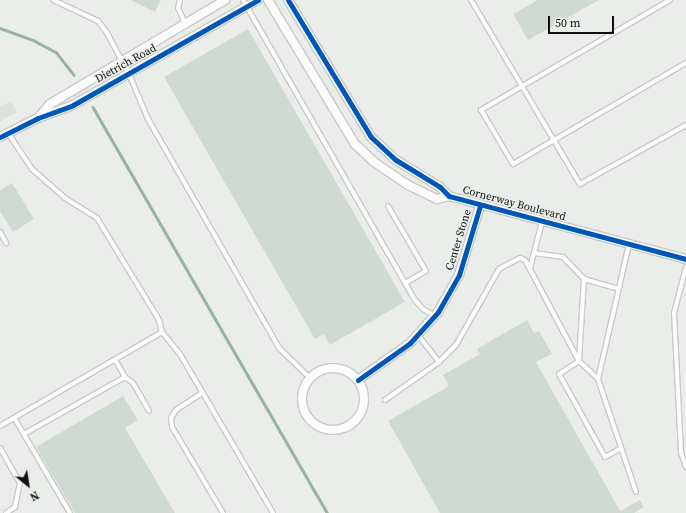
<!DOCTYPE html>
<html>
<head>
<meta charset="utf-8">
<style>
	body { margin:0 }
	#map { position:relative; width:686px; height:513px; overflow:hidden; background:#ebedeb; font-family:"Source Serif 4",serif }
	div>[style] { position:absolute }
	.built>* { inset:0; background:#dbe2dc }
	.stream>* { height:2.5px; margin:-1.25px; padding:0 1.25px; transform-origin:1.25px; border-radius:1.25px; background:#98b39c }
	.building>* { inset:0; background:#d1dad2 }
	.roads { filter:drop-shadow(1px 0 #c8cac8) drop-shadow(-1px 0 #c8cac8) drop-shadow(0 1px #c8cac8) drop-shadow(0 -1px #c8cac8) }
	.service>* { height:4px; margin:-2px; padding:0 2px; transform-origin:2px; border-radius:2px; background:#fcfcfc }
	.minor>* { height:8px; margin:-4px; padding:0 4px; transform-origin:4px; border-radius:4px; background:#fcfcfc }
	.minor>.ring { margin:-4px; padding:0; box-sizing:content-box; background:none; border:8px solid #fcfcfc; border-radius:50% }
	.cycleway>* { height:5px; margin:-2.5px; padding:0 2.5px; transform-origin:2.5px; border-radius:2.5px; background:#0057b8 }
	span { translate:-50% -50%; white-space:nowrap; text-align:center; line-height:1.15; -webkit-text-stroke:3px #eaeeea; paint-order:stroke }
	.street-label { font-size:11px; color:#0f100f }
	.north { position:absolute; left:8px; top:465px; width:40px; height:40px; -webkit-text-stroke:3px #eaeeea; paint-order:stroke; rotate:150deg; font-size:11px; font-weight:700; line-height:16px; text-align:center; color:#0f100f }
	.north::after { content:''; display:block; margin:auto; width:14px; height:18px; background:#0f100f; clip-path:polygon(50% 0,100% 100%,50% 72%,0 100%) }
	.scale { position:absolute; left:548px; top:16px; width:66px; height:18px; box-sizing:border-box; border:2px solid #0f100f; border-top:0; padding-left:5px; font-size:12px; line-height:14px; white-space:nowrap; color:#0f100f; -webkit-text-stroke:3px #eaeeea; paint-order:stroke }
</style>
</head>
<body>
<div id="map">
	<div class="built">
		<i style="clip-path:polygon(11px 101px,17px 112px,0 121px,0 107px)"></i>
	</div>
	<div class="stream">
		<i style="left:0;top:28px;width:37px;rotate:20deg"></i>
		<i style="left:35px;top:41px;width:24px;rotate:28deg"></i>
		<i style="left:56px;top:52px;width:29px;rotate:52deg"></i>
		<i style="left:93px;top:107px;width:469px;rotate:60deg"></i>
	</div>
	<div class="building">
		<i style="clip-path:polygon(131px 0,161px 0,155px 12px)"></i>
		<i style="clip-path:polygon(538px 0,599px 0,528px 40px,513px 14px)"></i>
		<i style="clip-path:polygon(248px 29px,405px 302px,330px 345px,324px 334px,315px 339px,164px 77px)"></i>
		<i style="clip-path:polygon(12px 183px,34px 219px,13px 232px,0 211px,0 190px)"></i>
		<i style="clip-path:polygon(527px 320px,534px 333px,539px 331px,552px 354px,536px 362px,620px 511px,640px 500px,644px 507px,634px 513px,440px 513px,388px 421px,449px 386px,443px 375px,480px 354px,477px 349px)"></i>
		<i style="clip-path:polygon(123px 396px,138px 420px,125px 428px,175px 513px,75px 513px,36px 447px)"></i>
	</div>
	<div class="roads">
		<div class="service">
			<i style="left:53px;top:0;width:50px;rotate:25deg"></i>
			<i style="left:98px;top:21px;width:15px;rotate:53deg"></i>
			<i style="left:107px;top:33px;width:47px;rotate:61.8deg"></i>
			<i style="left:129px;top:74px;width:49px;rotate:67.1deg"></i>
			<i style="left:148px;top:119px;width:264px;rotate:60.2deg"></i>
			<i style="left:279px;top:348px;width:43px;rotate:44.1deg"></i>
			<i style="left:180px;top:0;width:8px;rotate:104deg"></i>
			<i style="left:178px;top:8px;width:17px;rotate:65deg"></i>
			<i style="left:243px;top:0;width:344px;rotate:60.2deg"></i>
			<i style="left:414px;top:299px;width:13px;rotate:48deg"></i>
			<i style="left:423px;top:309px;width:14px;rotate:30deg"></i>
			<i style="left:471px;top:0;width:214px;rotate:59.4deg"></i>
			<i style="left:580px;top:184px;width:121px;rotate:-29.1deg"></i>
			<i style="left:670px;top:0;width:219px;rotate:149.8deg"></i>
			<i style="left:481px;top:110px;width:63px;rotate:59.3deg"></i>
			<i style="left:513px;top:164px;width:200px;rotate:-30.3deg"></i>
			<i style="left:388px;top:206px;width:75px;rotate:59.7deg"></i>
			<i style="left:426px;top:271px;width:24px;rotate:150deg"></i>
			<i style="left:0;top:232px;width:13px;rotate:61deg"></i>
			<i style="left:629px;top:244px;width:139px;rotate:102.9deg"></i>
			<i style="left:598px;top:379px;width:119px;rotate:71.4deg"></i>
			<i style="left:534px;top:253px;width:29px;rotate:8deg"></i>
			<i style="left:563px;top:257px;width:30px;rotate:46deg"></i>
			<i style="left:584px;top:279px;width:36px;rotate:16deg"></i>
			<i style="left:686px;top:267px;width:48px;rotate:104.6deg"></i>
			<i style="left:674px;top:313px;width:140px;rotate:87.1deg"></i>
			<i style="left:681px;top:453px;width:15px;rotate:70deg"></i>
			<i style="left:530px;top:268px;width:48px;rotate:-75.4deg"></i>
			<i style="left:584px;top:279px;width:82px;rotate:93.5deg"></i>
			<i style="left:579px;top:361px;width:26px;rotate:43deg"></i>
			<i style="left:162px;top:332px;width:28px;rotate:51deg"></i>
			<i style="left:180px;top:354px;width:184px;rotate:59.7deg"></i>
			<i style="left:418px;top:335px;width:34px;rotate:52deg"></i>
			<i style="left:125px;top:377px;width:10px;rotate:37deg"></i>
			<i style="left:133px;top:383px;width:32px;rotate:60deg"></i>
			<i style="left:202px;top:393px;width:31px;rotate:147deg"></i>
			<i style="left:176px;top:410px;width:9px;rotate:122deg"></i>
			<i style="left:171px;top:418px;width:9px;rotate:84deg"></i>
			<i style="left:172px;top:427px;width:100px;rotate:59.3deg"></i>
			<i style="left:385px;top:400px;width:66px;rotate:-35.1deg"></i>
			<i style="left:439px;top:362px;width:24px;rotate:-45deg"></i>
			<i style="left:456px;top:345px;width:87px;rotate:-60.5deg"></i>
			<i style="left:499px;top:269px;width:24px;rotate:-28deg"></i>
			<i style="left:520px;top:258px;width:5px;rotate:22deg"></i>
			<i style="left:525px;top:260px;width:115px;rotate:61.9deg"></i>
			<i style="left:579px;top:361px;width:24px;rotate:147deg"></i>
			<i style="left:559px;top:374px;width:95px;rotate:61deg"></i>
			<i style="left:605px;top:457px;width:18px;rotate:-29deg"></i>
			<i style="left:15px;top:419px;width:109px;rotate:59.7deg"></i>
			<i style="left:0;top:426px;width:187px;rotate:-30.1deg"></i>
			<i style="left:162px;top:332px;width:12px;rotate:-104deg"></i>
			<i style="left:159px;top:320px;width:119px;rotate:-121.3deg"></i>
			<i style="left:97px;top:218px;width:38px;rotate:-148deg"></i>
			<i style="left:65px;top:198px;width:44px;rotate:-138.7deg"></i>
			<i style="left:32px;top:169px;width:43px;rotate:-123.7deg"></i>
			<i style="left:24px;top:434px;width:116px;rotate:-29.4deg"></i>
			<i style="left:125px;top:377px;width:20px;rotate:-120deg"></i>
			<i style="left:0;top:448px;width:40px;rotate:60.3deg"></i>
			<i style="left:20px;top:483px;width:25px;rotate:102deg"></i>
			<i style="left:15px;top:507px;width:11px;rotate:146deg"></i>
		</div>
		<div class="minor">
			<i style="left:268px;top:0;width:168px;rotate:58.9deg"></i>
			<i style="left:355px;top:144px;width:26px;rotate:43deg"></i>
			<i style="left:374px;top:162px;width:41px;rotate:34.1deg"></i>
			<i style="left:408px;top:185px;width:32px;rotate:26deg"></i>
			<i style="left:437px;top:199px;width:12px;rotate:-14deg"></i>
			<i style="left:288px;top:0;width:160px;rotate:58.8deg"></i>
			<i style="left:371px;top:137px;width:34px;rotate:43deg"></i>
			<i style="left:396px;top:160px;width:52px;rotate:31.5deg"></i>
			<i style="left:440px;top:187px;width:13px;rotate:45deg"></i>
			<i style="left:449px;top:196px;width:245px;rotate:14.9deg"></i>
			<i style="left:38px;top:118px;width:18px;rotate:-49deg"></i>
			<i style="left:50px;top:104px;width:204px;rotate:-30.7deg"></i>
			<i style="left:0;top:137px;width:42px;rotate:-26.6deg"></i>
			<i style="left:38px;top:118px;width:37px;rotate:-20deg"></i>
			<i style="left:73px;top:105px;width:213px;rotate:-29.6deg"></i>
			<i class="ring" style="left:302px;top:368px;width:54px;height:54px"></i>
			<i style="left:358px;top:380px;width:64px;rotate:-35.4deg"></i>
			<i style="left:410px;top:343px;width:42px;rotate:-47.9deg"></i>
			<i style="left:438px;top:312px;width:43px;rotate:-60.4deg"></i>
			<i style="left:459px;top:275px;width:72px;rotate:-73.1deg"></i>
		</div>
	</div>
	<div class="cycleway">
		<i style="left:288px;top:0;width:160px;rotate:58.8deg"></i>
		<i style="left:371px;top:137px;width:34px;rotate:43deg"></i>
		<i style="left:396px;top:160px;width:52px;rotate:31.5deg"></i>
		<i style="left:440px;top:187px;width:13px;rotate:45deg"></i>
		<i style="left:449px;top:196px;width:245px;rotate:14.9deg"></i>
		<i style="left:0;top:137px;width:42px;rotate:-26.6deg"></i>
		<i style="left:38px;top:118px;width:37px;rotate:-20deg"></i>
		<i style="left:73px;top:105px;width:213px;rotate:-29.6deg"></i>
		<i style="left:358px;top:380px;width:64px;rotate:-35.4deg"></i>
		<i style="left:410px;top:343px;width:42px;rotate:-47.9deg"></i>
		<i style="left:438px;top:312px;width:43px;rotate:-60.4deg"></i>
		<i style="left:459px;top:275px;width:72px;rotate:-73.1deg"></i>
	</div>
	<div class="street-label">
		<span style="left:126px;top:64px;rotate:-29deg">Dietrich Road</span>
		<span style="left:514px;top:204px;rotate:15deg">Cornerway Boulevard</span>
		<span style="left:459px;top:240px;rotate:-73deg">Center Stone</span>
	</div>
	<div class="north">N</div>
	<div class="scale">50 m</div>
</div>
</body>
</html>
